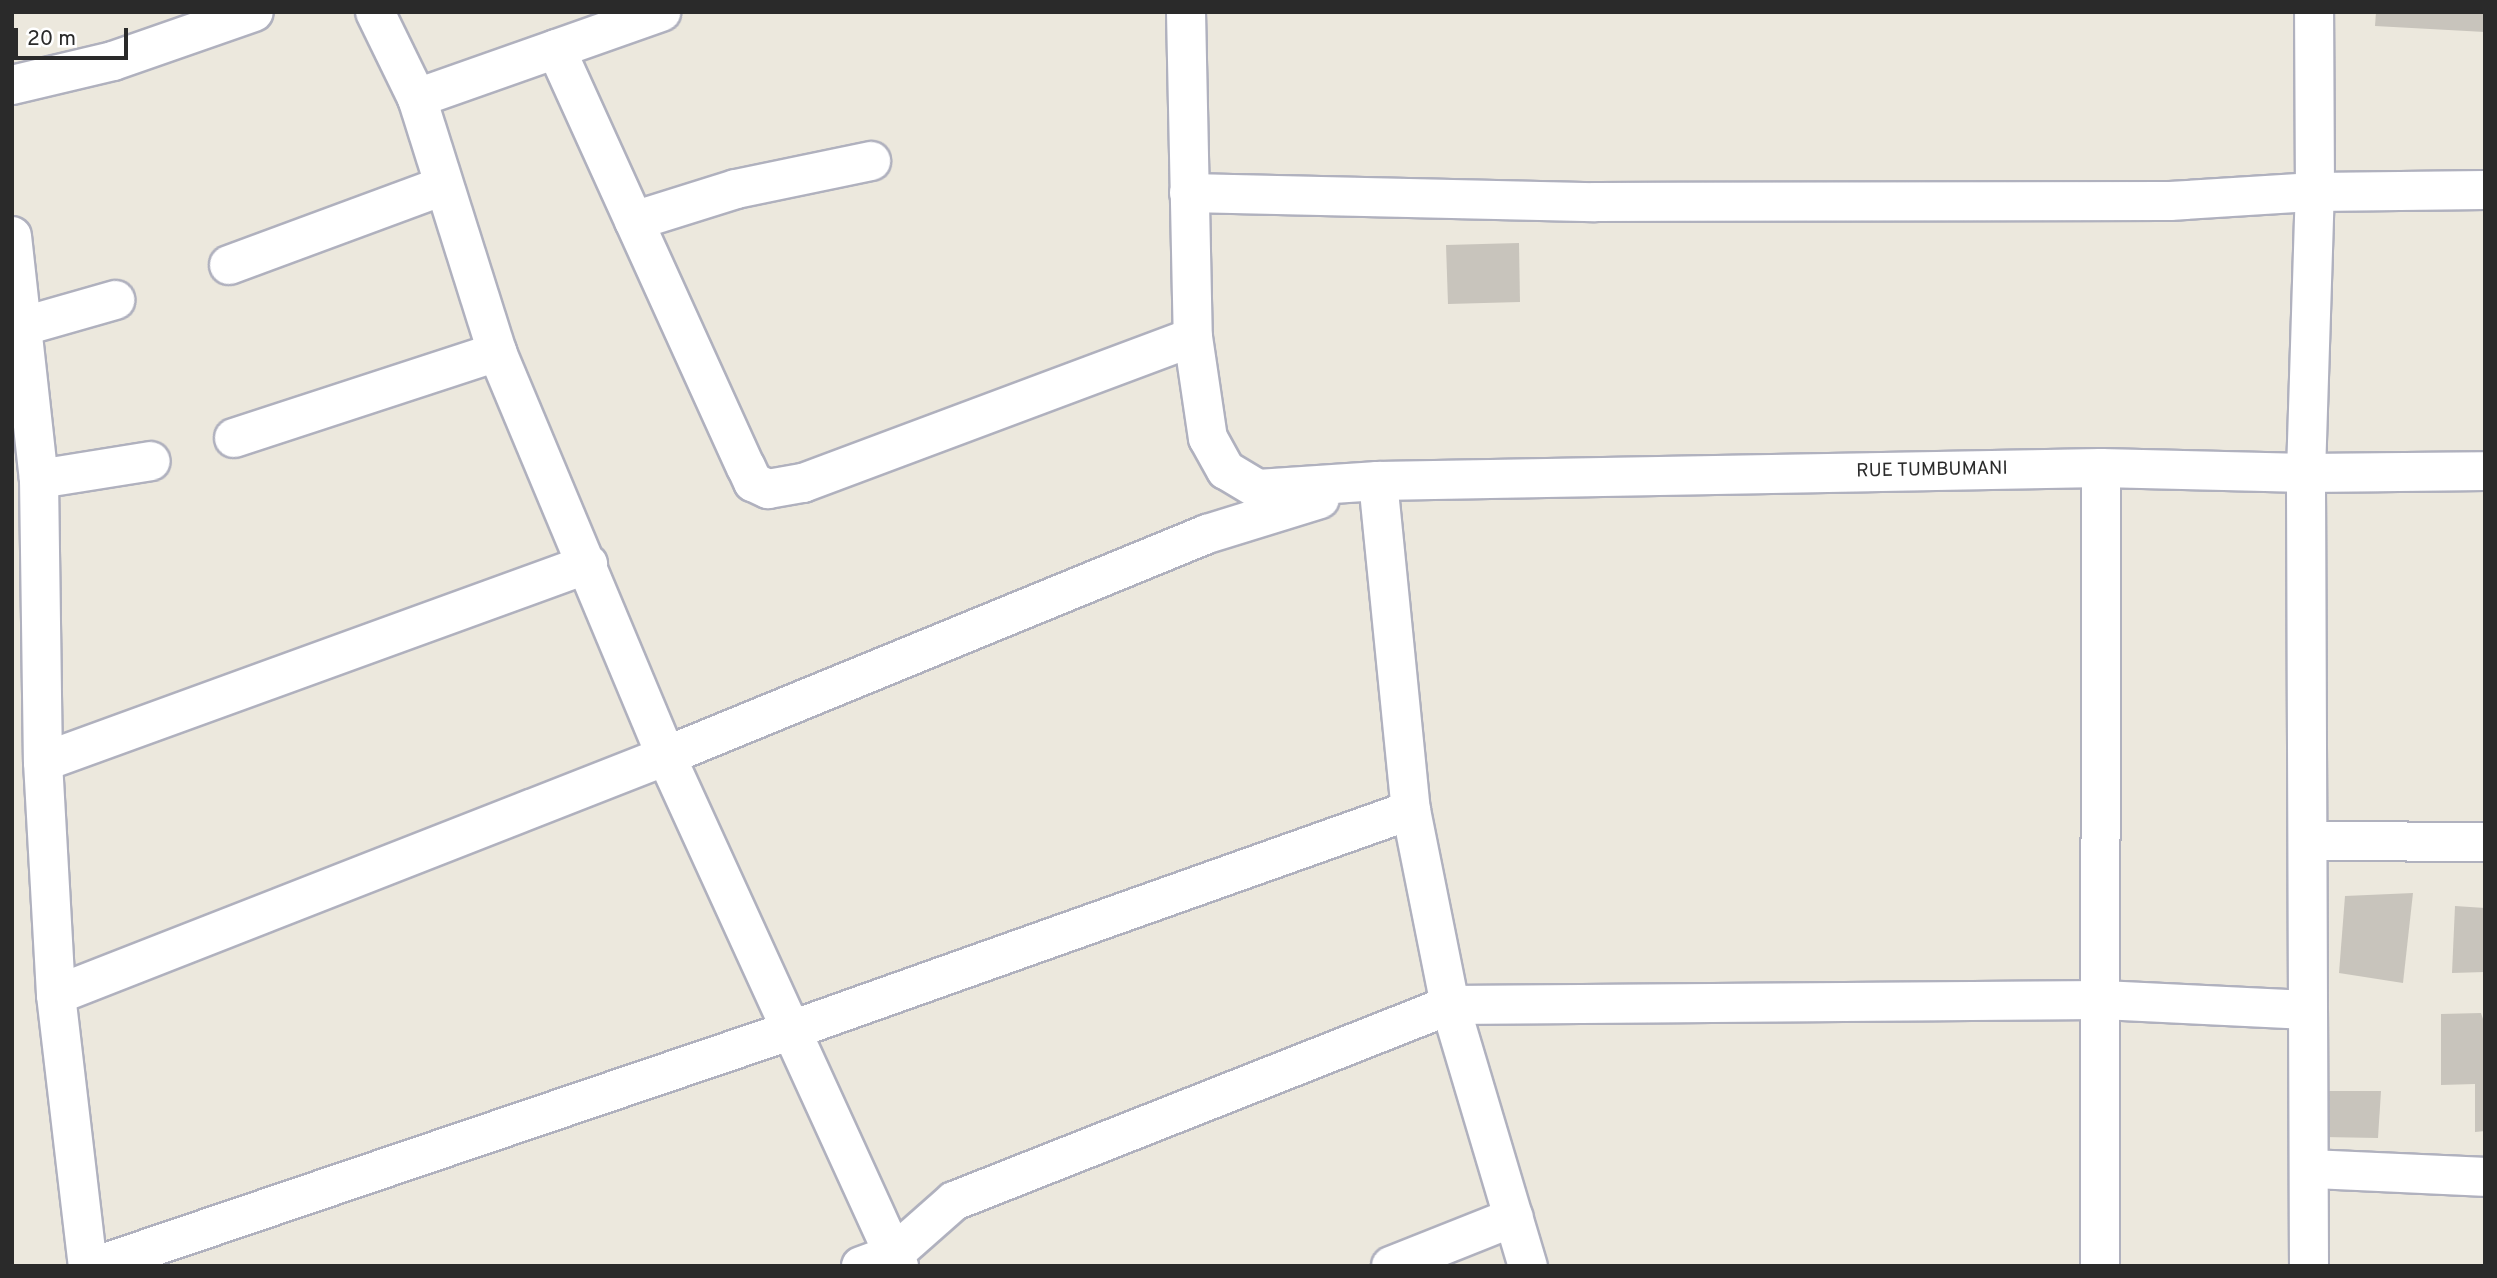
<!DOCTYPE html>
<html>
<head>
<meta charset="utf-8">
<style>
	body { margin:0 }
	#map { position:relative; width:2497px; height:1278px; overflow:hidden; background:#ece8dd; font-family:Overpass,sans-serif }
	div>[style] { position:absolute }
	.building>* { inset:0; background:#c8c4bc }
	.roads { filter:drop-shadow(2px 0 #b0b1be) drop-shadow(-2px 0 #b0b1be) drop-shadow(0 2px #b0b1be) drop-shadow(0 -2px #b0b1be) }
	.minor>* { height:38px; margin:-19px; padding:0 19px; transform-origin:19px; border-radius:19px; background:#fff }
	span { translate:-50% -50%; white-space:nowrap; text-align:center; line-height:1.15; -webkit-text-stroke:6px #fff; paint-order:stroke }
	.street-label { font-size:19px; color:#2a2a2a }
	.frame { position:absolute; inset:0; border:14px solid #2a2a2a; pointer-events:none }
	.scale { position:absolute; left:14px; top:28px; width:114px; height:32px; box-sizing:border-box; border:4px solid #2a2a2a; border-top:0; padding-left:9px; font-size:21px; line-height:24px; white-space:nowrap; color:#2a2a2a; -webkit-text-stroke:5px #fff; paint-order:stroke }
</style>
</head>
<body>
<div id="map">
	<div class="building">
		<i style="clip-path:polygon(2376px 12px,2485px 12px,2485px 32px,2375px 26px)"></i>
		<i style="clip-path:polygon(1519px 243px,1520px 302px,1448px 304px,1446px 245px)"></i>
		<i style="clip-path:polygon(2413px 893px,2403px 983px,2339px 973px,2345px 896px)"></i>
		<i style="clip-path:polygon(2455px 906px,2485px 908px,2485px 972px,2452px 973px)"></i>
		<i style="clip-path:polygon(2481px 1013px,2485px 1025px,2485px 1131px,2475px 1132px,2475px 1084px,2441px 1085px,2441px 1014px)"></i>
		<i style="clip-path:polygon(2324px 1091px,2381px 1091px,2378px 1138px,2324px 1137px)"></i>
	</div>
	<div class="roads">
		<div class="minor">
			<i style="left:375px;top:12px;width:96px;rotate:64deg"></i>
			<i style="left:417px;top:98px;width:266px;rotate:72.5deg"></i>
			<i style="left:497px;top:352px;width:438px;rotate:67.3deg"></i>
			<i style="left:666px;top:756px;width:561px;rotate:65.45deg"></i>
			<i style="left:1186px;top:12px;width:325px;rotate:88.8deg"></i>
			<i style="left:1193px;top:337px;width:102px;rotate:81.6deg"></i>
			<i style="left:1208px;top:438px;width:37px;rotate:61deg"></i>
			<i style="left:1226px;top:470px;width:37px;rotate:31deg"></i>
			<i style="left:1258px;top:489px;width:120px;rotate:-3.8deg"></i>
			<i style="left:1378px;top:481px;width:723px;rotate:-1.03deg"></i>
			<i style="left:2101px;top:468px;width:205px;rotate:1.4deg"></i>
			<i style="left:2306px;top:473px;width:179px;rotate:-0.6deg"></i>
			<i style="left:556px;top:49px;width:459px;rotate:65.6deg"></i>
			<i style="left:746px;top:467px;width:17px;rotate:65deg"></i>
			<i style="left:753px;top:482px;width:17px;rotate:25deg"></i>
			<i style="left:768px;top:489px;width:36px;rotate:-10deg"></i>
			<i style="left:803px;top:483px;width:416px;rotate:-20.5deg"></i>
			<i style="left:12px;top:85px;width:104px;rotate:-13.4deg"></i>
			<i style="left:113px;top:61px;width:149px;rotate:-19.2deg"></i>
			<i style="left:417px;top:98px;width:259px;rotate:-19.4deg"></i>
			<i style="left:1189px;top:193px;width:406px;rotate:1.3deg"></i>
			<i style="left:1595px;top:202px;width:575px;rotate:-0.1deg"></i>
			<i style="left:2170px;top:201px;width:145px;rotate:-3.6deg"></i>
			<i style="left:2315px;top:192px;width:170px;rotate:-0.7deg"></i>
			<i style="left:634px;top:221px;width:107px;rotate:-17.4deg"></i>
			<i style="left:736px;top:189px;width:138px;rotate:-11.7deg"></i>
			<i style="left:12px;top:236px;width:244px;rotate:83.7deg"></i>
			<i style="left:39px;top:479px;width:283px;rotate:89.2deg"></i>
			<i style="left:43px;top:762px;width:233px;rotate:86.8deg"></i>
			<i style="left:56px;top:995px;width:273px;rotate:83.3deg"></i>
			<i style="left:229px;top:265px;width:228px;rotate:-20.3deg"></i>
			<i style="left:24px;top:326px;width:95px;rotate:-15.9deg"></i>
			<i style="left:234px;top:438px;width:277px;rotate:-18.1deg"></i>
			<i style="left:39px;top:479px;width:113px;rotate:-9.1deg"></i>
			<i style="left:1378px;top:481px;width:331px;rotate:84.3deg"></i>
			<i style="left:1411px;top:810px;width:199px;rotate:78.7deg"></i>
			<i style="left:1450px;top:1005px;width:272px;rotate:73.4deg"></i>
			<i style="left:43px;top:762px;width:580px;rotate:-19.97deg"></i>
			<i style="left:2310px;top:841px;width:175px;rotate:0.3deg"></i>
			<i style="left:56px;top:995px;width:655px;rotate:-21.4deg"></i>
			<i style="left:666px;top:756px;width:585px;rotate:-22.31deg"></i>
			<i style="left:1207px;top:534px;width:118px;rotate:-17.2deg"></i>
			<i style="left:2312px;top:1169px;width:173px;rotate:2.6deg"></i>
			<i style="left:96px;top:1266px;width:732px;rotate:-18.73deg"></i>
			<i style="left:789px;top:1031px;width:660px;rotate:-19.56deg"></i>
			<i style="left:861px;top:1266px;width:35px;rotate:-20deg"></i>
			<i style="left:894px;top:1254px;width:80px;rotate:-41.5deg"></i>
			<i style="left:954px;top:1201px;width:533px;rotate:-21.56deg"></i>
			<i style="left:1450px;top:1005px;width:652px;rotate:-0.44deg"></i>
			<i style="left:2102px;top:1000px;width:206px;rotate:2.8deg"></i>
			<i style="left:1391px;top:1266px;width:132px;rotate:-21.7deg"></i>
			<i style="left:2100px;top:1266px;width:798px;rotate:-89.93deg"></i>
			<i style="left:2309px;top:1266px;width:793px;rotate:-90.22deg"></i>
			<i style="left:2306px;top:473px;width:281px;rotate:-88.2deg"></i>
			<i style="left:2315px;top:192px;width:180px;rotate:-90.3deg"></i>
		</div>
	</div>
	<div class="street-label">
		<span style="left:1932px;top:471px;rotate:-1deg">RUE TUMBUMANI</span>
	</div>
	<div class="frame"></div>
	<div class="scale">20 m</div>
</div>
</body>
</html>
